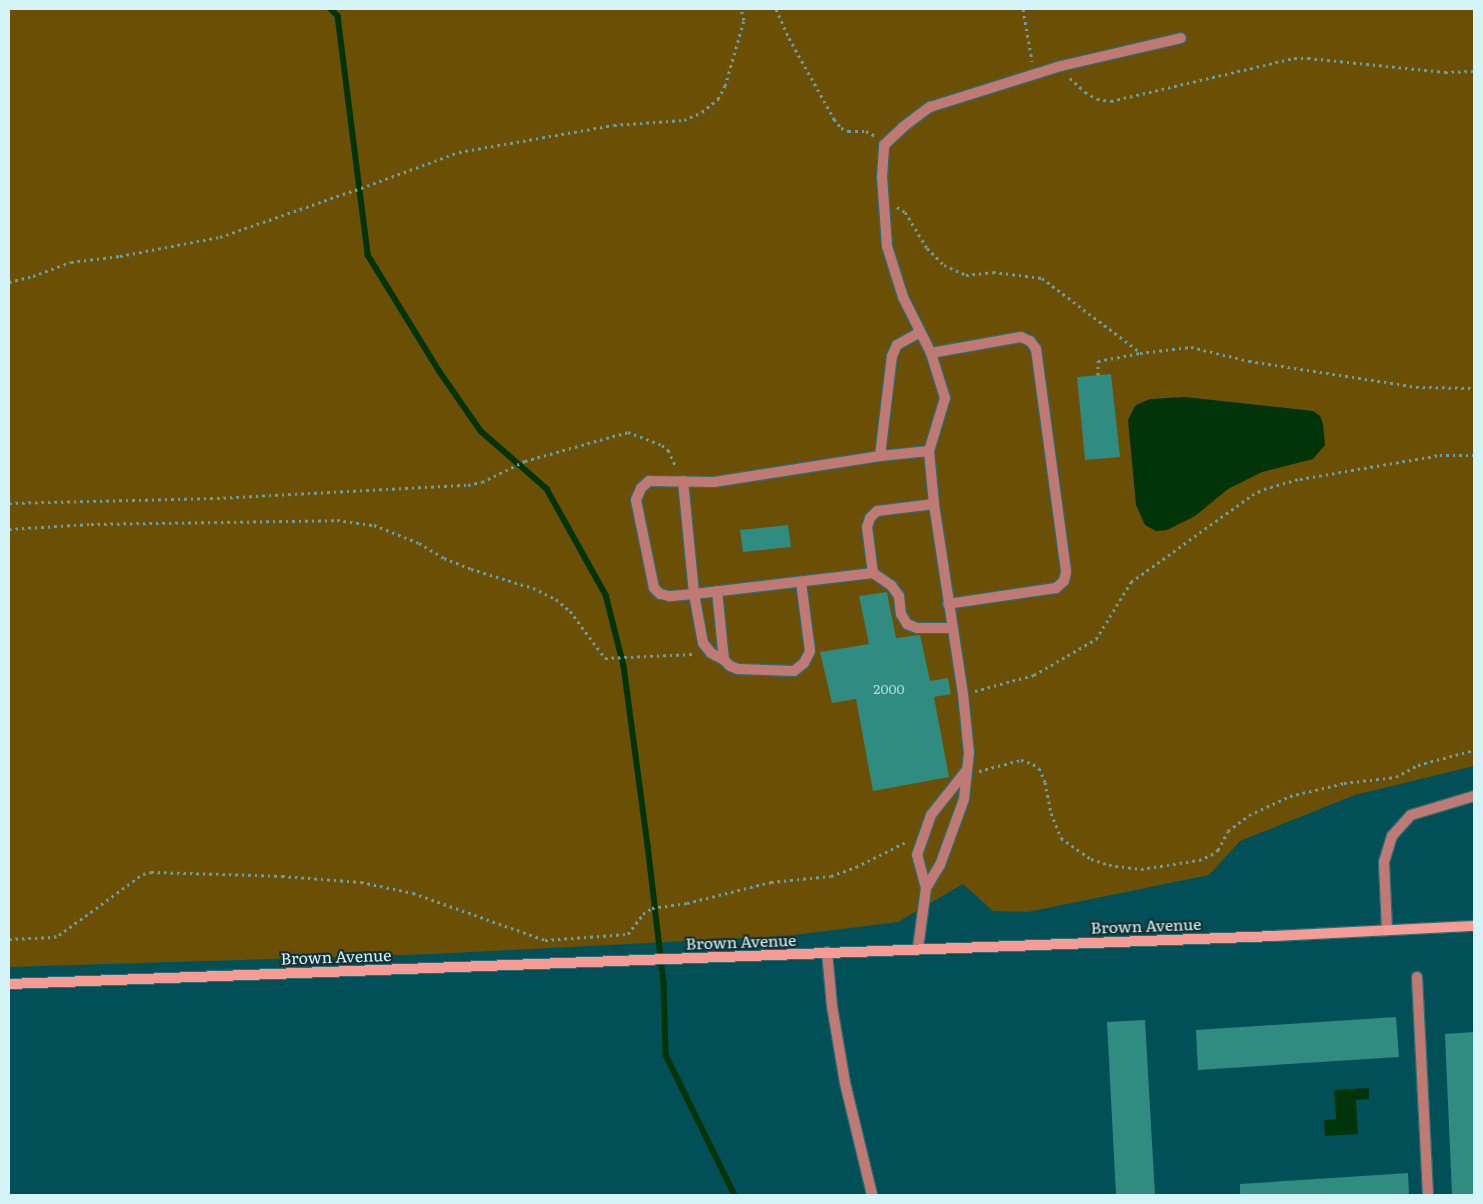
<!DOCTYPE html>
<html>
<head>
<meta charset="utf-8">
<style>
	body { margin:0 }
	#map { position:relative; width:1483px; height:1204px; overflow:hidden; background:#025057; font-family:Literata,serif }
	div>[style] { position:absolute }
	.green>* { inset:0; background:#6a4f05 }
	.water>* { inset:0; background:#023409 }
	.stream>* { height:5.5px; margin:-2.75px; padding:0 2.75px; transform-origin:2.75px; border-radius:2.75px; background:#023409 }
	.building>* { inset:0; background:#308b81 }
	.path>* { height:3px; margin-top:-1.5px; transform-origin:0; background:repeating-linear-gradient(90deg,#689fa4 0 2.5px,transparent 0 6.5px) }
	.roads { filter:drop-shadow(1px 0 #286e74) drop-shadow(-1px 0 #286e74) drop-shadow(0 1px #286e74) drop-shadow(0 -1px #286e74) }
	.lane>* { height:10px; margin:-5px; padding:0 5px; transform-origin:5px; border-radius:5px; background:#c17973 }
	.street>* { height:10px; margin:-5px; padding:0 5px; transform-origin:5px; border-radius:5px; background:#c17973 }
	.secondary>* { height:10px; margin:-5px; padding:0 5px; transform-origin:5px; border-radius:5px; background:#f79c94 }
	span { translate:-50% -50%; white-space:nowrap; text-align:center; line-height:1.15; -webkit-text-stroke:4.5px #163134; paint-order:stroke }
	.number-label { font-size:14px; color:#abdada }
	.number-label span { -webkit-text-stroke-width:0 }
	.street-label { font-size:16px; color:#d4f4f7 }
	.frame { position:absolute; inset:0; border:10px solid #d4f4f7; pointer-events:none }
</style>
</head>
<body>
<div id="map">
	<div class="green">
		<i style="clip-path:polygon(9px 9px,1474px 9px,1474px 766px,1355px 795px,1240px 841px,1209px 875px,1028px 912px,993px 911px,963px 884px,898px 922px,786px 936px,433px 954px,9px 967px)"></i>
	</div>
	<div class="water">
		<i style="clip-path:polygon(1185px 397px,1313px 411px,1320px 416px,1323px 424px,1325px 445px,1313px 459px,1262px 472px,1228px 489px,1195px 516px,1167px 530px,1156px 531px,1145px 525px,1136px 505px,1128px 420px,1135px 406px,1140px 403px,1150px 399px)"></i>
		<i style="clip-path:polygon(1369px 1088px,1369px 1099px,1356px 1100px,1358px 1134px,1325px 1136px,1324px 1120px,1336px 1119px,1334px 1090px)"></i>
	</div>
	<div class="stream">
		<i style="left:331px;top:9px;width:10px;rotate:45deg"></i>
		<i style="left:338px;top:16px;width:241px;rotate:82.8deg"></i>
		<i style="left:368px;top:255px;width:137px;rotate:58.4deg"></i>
		<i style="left:440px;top:372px;width:72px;rotate:55.2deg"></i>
		<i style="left:481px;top:431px;width:88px;rotate:41.3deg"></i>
		<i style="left:547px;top:489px;width:121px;rotate:60.9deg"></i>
		<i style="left:606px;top:595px;width:73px;rotate:75.8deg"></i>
		<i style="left:624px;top:666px;width:181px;rotate:82.4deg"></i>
		<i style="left:648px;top:845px;width:140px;rotate:83.4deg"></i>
		<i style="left:664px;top:984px;width:71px;rotate:88.4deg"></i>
		<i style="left:666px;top:1055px;width:156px;rotate:63.8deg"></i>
	</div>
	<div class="building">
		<i style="clip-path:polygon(1111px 374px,1120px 457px,1085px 460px,1077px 377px)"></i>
		<i style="clip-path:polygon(788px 525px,791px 547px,743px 552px,740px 530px)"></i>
		<i style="clip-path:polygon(887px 592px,896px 638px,920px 635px,930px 681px,948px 678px,951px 694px,934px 697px,949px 777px,873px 791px,856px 699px,832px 703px,820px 652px,869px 644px,859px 596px)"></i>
		<i style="clip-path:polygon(1396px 1017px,1399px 1057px,1198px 1070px,1196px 1030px)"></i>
		<i style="clip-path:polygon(1145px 1020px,1155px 1195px,1116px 1195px,1107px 1022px)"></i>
		<i style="clip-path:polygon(1474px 1032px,1474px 1195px,1452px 1195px,1445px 1034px)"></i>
		<i style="clip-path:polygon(1408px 1173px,1409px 1195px,1240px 1195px,1240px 1184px)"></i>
	</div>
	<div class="path">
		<i style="left:776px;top:9px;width:32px;rotate:66deg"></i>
		<i style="left:789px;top:38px;width:93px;rotate:60.9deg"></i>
		<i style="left:834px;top:119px;width:11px;rotate:52deg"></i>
		<i style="left:841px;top:128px;width:9px;rotate:21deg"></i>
		<i style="left:849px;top:131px;width:17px"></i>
		<i style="left:866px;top:131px;width:10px;rotate:29deg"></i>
		<i style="left:1023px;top:9px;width:53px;rotate:80.2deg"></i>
		<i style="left:1070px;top:78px;width:21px;rotate:43deg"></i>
		<i style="left:1085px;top:92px;width:14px;rotate:30deg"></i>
		<i style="left:1097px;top:99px;width:14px;rotate:8deg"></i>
		<i style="left:1111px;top:101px;width:188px;rotate:-13.2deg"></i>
		<i style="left:1294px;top:58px;width:14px"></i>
		<i style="left:1308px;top:58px;width:138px;rotate:5.8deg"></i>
		<i style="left:1445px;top:72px;width:29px;rotate:-2deg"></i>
		<i style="left:361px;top:188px;width:104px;rotate:-20.2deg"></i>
		<i style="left:459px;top:152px;width:157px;rotate:-9.9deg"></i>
		<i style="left:614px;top:125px;width:70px;rotate:-4.1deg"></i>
		<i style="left:684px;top:120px;width:20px;rotate:-24deg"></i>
		<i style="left:702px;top:112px;width:21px;rotate:-39deg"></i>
		<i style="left:718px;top:99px;width:15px;rotate:-62deg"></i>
		<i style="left:725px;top:86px;width:69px;rotate:-73.9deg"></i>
		<i style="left:744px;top:20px;width:11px;rotate:-105deg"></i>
		<i style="left:897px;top:207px;width:9px;rotate:32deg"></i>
		<i style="left:905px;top:212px;width:42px;rotate:58.6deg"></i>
		<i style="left:927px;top:248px;width:24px;rotate:45deg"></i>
		<i style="left:944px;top:265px;width:24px;rotate:24deg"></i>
		<i style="left:966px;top:275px;width:27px;rotate:-6deg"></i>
		<i style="left:993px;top:272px;width:49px;rotate:7deg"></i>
		<i style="left:1042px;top:278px;width:123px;rotate:37.1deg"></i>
		<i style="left:9px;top:282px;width:25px;rotate:-14deg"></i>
		<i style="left:33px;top:276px;width:40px;rotate:-20.2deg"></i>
		<i style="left:71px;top:262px;width:49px;rotate:-7deg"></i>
		<i style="left:120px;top:256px;width:102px;rotate:-10.8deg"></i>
		<i style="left:220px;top:237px;width:146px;rotate:-19.2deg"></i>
		<i style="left:1098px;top:375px;width:14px;rotate:-90deg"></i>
		<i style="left:1098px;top:361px;width:43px;rotate:-10.8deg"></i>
		<i style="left:1140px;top:353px;width:51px;rotate:-6.7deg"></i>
		<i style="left:1191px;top:347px;width:60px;rotate:13.6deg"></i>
		<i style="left:1249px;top:361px;width:169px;rotate:8.8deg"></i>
		<i style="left:1416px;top:387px;width:58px;rotate:1deg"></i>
		<i style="left:9px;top:503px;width:208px;rotate:-1.4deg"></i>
		<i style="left:217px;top:498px;width:251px;rotate:-3deg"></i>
		<i style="left:468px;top:485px;width:14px;rotate:-12deg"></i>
		<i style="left:482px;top:482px;width:48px;rotate:-26deg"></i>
		<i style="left:525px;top:461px;width:107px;rotate:-15.7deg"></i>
		<i style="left:628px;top:432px;width:36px;rotate:21deg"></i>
		<i style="left:662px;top:445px;width:8px;rotate:40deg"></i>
		<i style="left:668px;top:450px;width:19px;rotate:65deg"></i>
		<i style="left:9px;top:529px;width:82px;rotate:-3.5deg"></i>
		<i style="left:91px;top:524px;width:246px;rotate:-0.9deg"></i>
		<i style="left:337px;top:520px;width:37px;rotate:8deg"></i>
		<i style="left:374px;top:525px;width:48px;rotate:21.8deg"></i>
		<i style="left:419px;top:543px;width:29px;rotate:31deg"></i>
		<i style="left:444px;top:558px;width:29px;rotate:22deg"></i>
		<i style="left:471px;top:569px;width:65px;rotate:17deg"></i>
		<i style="left:533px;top:588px;width:25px;rotate:26deg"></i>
		<i style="left:556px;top:599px;width:18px;rotate:41deg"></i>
		<i style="left:570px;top:611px;width:59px;rotate:53.3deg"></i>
		<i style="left:605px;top:658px;width:89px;rotate:-2.6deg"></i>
		<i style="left:975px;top:691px;width:61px;rotate:-15.2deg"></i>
		<i style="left:1034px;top:675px;width:72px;rotate:-30.1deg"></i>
		<i style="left:1096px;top:639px;width:67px;rotate:-58.4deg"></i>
		<i style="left:1131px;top:582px;width:149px;rotate:-35.7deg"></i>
		<i style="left:1252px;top:495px;width:13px;rotate:-27deg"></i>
		<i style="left:1264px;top:489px;width:37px;rotate:-16deg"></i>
		<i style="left:1300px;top:479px;width:142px;rotate:-9.7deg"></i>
		<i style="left:1440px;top:455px;width:34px"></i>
		<i style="left:979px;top:771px;width:43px;rotate:-14.7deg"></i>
		<i style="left:1021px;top:760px;width:13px;rotate:18deg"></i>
		<i style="left:1033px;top:764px;width:7px;rotate:34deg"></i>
		<i style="left:1039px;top:768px;width:15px;rotate:67deg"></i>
		<i style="left:1045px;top:782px;width:32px;rotate:79deg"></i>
		<i style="left:1051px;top:813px;width:27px;rotate:68deg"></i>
		<i style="left:1061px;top:838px;width:37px;rotate:35deg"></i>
		<i style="left:1091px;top:859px;width:19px;rotate:18deg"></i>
		<i style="left:1109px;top:865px;width:32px;rotate:7deg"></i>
		<i style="left:1141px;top:869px;width:59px;rotate:-8.8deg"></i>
		<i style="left:1199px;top:860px;width:13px;rotate:-23deg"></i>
		<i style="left:1211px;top:855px;width:9px;rotate:-36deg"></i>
		<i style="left:1218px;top:850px;width:21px;rotate:-62deg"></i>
		<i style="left:1228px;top:831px;width:26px;rotate:-37deg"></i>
		<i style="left:1249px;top:815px;width:45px;rotate:-24.9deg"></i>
		<i style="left:1290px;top:796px;width:56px;rotate:-13.5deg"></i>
		<i style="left:1344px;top:783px;width:52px;rotate:-6.6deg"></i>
		<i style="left:1396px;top:777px;width:25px;rotate:-29deg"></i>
		<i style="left:1418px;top:765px;width:58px;rotate:-15deg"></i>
		<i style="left:9px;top:939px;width:45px;rotate:-2.5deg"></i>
		<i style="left:54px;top:937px;width:5px;rotate:-22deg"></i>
		<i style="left:59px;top:935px;width:104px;rotate:-36deg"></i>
		<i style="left:143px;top:874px;width:8px;rotate:-14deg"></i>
		<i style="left:151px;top:872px;width:131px;rotate:1.7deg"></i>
		<i style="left:282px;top:876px;width:79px;rotate:4.3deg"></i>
		<i style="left:361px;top:882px;width:53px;rotate:11.9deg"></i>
		<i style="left:413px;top:893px;width:140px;rotate:19.6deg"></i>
		<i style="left:545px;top:940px;width:83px;rotate:-4.1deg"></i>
		<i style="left:628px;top:934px;width:25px;rotate:-53deg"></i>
		<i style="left:643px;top:914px;width:11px;rotate:-34deg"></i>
		<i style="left:652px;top:908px;width:35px;rotate:-8deg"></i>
		<i style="left:687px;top:903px;width:87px;rotate:-14deg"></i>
		<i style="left:771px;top:882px;width:60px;rotate:-5.7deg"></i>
		<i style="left:831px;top:876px;width:27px;rotate:-20deg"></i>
		<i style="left:856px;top:867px;width:56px;rotate:-26.6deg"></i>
	</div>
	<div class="roads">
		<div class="lane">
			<i style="left:931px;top:353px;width:91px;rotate:-10.1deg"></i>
			<i style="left:1021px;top:337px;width:10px;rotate:24deg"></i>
			<i style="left:1030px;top:341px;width:10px;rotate:53deg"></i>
			<i style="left:1036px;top:349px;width:225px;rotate:82.3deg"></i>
			<i style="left:1066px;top:572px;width:9px;rotate:103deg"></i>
			<i style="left:1064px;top:581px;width:11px;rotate:139deg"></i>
			<i style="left:1056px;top:588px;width:109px;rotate:171.6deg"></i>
			<i style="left:880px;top:456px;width:101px;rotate:-83.2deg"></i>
			<i style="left:892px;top:356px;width:12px;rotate:-66deg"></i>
			<i style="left:897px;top:345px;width:26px;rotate:-29deg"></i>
			<i style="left:683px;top:481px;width:114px;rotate:84.4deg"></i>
			<i style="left:694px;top:594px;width:50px;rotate:79.6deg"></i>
			<i style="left:703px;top:643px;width:13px;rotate:51deg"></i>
			<i style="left:711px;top:653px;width:15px;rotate:28deg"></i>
			<i style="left:934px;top:504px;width:57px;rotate:173deg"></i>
			<i style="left:877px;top:511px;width:10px;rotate:135deg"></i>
			<i style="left:870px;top:518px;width:9px;rotate:108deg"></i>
			<i style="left:867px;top:527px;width:46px;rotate:82.6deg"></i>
			<i style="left:873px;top:573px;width:22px;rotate:34deg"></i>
			<i style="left:891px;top:585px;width:14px;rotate:54deg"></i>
			<i style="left:899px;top:596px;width:18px;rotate:84deg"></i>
			<i style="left:901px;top:614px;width:12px;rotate:59deg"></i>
			<i style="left:907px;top:624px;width:11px;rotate:22deg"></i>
			<i style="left:917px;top:628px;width:35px"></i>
			<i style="left:873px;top:573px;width:180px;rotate:173.3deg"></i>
			<i style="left:694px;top:594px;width:25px;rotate:175deg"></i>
			<i style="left:669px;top:596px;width:9px;rotate:-167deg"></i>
			<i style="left:660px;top:594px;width:8px;rotate:-135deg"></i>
			<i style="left:654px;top:588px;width:90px;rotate:-101.6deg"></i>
			<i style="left:636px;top:500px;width:13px;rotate:-67deg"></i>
			<i style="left:641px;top:488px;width:11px;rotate:-41deg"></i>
			<i style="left:649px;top:481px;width:65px;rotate:0.9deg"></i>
			<i style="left:714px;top:482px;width:168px;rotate:-8.9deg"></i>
			<i style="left:880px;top:456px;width:49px;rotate:-5.8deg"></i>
			<i style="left:717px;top:591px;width:69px;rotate:84.2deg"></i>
			<i style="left:724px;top:660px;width:8px;rotate:45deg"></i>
			<i style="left:730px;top:666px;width:9px;rotate:21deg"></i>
			<i style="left:738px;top:669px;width:56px;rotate:2deg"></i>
			<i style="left:794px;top:671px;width:13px;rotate:-39deg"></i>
			<i style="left:804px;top:663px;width:13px;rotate:-63deg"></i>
			<i style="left:810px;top:651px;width:70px;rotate:-97.4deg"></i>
			<i style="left:926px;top:888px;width:27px;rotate:-59deg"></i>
			<i style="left:940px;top:865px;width:70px;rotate:-70deg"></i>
			<i style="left:964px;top:799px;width:46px;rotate:-83.8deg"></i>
			<i style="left:969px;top:753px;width:59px;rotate:-95.8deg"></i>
			<i style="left:963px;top:694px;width:192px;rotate:-98.7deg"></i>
			<i style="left:934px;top:504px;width:53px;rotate:-95.4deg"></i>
			<i style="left:929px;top:451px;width:55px;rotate:-73.2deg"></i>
			<i style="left:945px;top:398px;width:47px;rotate:-107.3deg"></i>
			<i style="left:931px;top:353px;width:63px;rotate:-116.6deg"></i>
			<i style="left:903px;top:297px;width:53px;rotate:-107.4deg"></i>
			<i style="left:887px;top:246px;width:69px;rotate:-94.1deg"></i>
			<i style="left:882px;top:177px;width:32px;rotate:-86deg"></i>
			<i style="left:884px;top:145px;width:26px;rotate:-43deg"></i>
			<i style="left:903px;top:127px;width:34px;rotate:-37deg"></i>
			<i style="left:930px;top:107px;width:137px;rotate:-17.4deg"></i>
			<i style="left:1061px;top:66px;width:123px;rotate:-13.1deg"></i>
			<i style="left:918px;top:948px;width:61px;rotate:-82.4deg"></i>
			<i style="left:926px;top:888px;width:34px;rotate:-105deg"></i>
			<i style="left:917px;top:855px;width:42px;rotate:-70.7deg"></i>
			<i style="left:931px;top:815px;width:56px;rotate:-51.5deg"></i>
			<i style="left:827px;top:952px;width:54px;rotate:84.7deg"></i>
			<i style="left:832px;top:1006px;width:78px;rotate:80.4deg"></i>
			<i style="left:845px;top:1083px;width:115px;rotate:76.4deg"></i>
			<i style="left:1417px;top:977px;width:218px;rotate:87.1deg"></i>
		</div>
		<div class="street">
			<i style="left:1387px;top:929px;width:67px;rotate:-92.6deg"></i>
			<i style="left:1384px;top:862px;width:27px;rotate:-73deg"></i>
			<i style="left:1392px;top:836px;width:28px;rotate:-48deg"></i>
			<i style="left:1411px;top:815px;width:66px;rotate:-16.8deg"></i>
		</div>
		<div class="secondary">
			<i style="left:9px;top:984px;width:1266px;rotate:-2.17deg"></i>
			<i style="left:1274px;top:936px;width:200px;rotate:-2.9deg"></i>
		</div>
	</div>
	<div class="number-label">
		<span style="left:889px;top:688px">2000</span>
	</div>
	<div class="street-label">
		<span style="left:1146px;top:925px;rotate:-2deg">Brown Avenue</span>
		<span style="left:741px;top:941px;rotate:-2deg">Brown Avenue</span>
		<span style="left:336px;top:956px;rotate:-2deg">Brown Avenue</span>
	</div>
	<div class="frame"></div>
</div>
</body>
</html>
